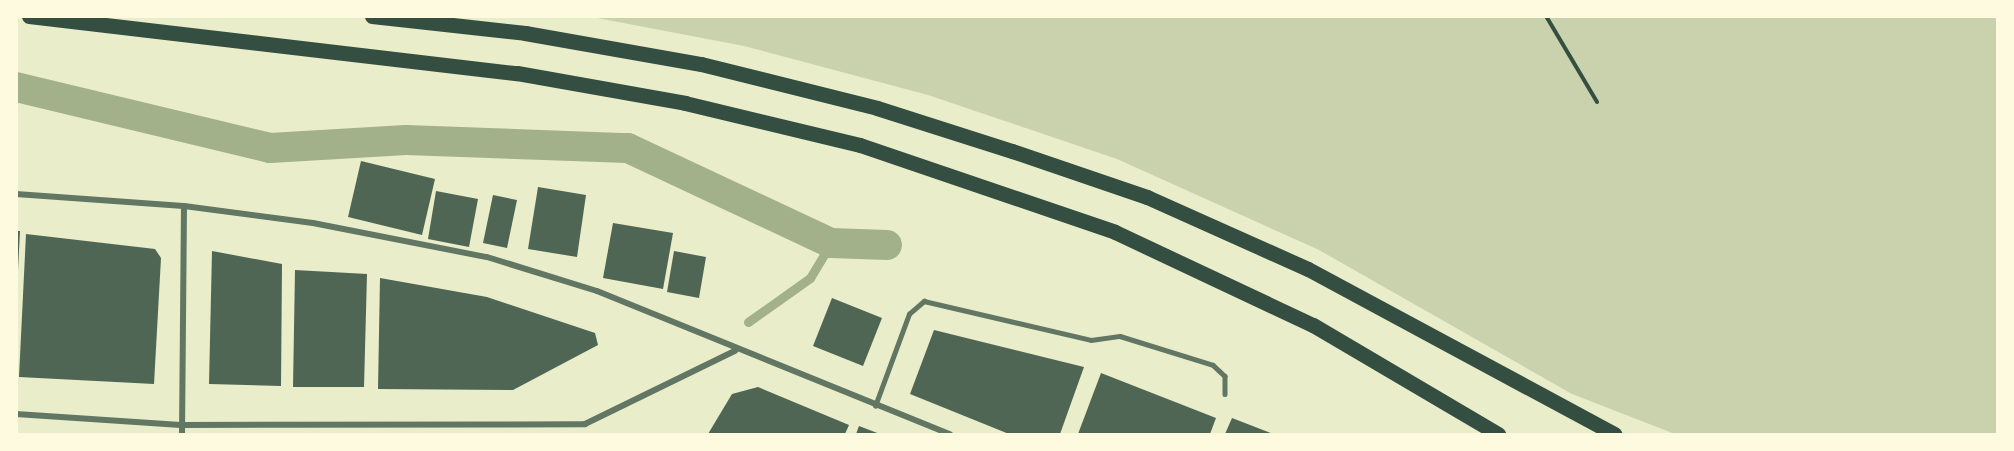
<!DOCTYPE html>
<html>
<head>
<meta charset="utf-8">
<style>
	body { margin:0 }
	#map { position:relative; width:2014px; height:451px; overflow:hidden; background:#e9edc9; font-family:Figtree,sans-serif }
	div>[style] { position:absolute }
	.green>* { inset:0; background:#cad2ad }
	.stream>* { height:9px; margin:-4.5px; padding:0 4.5px; transform-origin:4.5px; border-radius:4.5px; background:#a3b18a }
	.canal>* { height:30px; margin:-15px; padding:0 15px; transform-origin:15px; border-radius:15px; background:#a3b18a }
	.building>* { inset:0; background:#4f6655 }
	.path>* { height:4px; margin:-2px; padding:0 2px; transform-origin:2px; border-radius:2px; background:#344e41 }
	.service>* { height:4.5px; margin:-2.25px; padding:0 2.25px; transform-origin:2.25px; border-radius:2.25px; background:#617663 }
	.minor>* { height:6px; margin:-3px; padding:0 3px; transform-origin:3px; border-radius:3px; background:#617663 }
	.primary>* { height:15px; margin:-7.5px; padding:0 7.5px; transform-origin:7.5px; border-radius:7.5px; background:#344e41 }
	span { translate:-50% -50%; white-space:nowrap; text-align:center; line-height:1.15; -webkit-text-stroke:6px #fefae0; paint-order:stroke }
	.frame { position:absolute; inset:0; border:18px solid #fefae0; pointer-events:none }
</style>
</head>
<body>
<div id="map">
	<div class="green">
		<i style="clip-path:polygon(592px 17px,1997px 17px,1997px 434px,1675px 434px,1572px 394px,1319px 250px,1117px 159px,928px 95px,744px 46px)"></i>
	</div>
	<div class="stream">
		<i style="left:748px;top:322px;width:76px;rotate:-35.4deg"></i>
		<i style="left:810px;top:278px;width:41px;rotate:-59deg"></i>
	</div>
	<div class="canal">
		<i style="left:16px;top:87px;width:261px;rotate:13.5deg"></i>
		<i style="left:270px;top:148px;width:136px;rotate:-3.4deg"></i>
		<i style="left:406px;top:140px;width:222px;rotate:2.1deg"></i>
		<i style="left:628px;top:148px;width:224px;rotate:25.1deg"></i>
		<i style="left:831px;top:243px;width:56px;rotate:2deg"></i>
	</div>
	<div class="building">
		<i style="clip-path:polygon(361px 161px,435px 179px,422px 235px,348px 217px)"></i>
		<i style="clip-path:polygon(538px 187px,586px 195px,577px 257px,528px 249px)"></i>
		<i style="clip-path:polygon(436px 191px,478px 199px,469px 247px,428px 239px)"></i>
		<i style="clip-path:polygon(493px 195px,517px 200px,507px 248px,483px 243px)"></i>
		<i style="clip-path:polygon(613px 223px,673px 233px,663px 289px,603px 278px)"></i>
		<i style="clip-path:polygon(16px 231px,20px 231px,18px 270px,16px 270px)"></i>
		<i style="clip-path:polygon(26px 234px,155px 249px,161px 258px,154px 384px,19px 377px)"></i>
		<i style="clip-path:polygon(212px 251px,282px 264px,281px 386px,209px 384px)"></i>
		<i style="clip-path:polygon(674px 251px,706px 257px,699px 298px,667px 292px)"></i>
		<i style="clip-path:polygon(295px 270px,367px 274px,364px 387px,293px 387px)"></i>
		<i style="clip-path:polygon(380px 278px,487px 297px,595px 333px,598px 345px,513px 390px,378px 389px)"></i>
		<i style="clip-path:polygon(832px 298px,882px 318px,863px 366px,813px 346px)"></i>
		<i style="clip-path:polygon(934px 330px,1084px 367px,1060px 434px,1009px 434px,910px 394px)"></i>
		<i style="clip-path:polygon(1101px 373px,1216px 418px,1210px 434px,1078px 434px)"></i>
		<i style="clip-path:polygon(758px 387px,849px 425px,845px 434px,708px 434px,732px 394px)"></i>
		<i style="clip-path:polygon(1232px 418px,1273px 434px,1225px 434px)"></i>
		<i style="clip-path:polygon(859px 426px,880px 434px,856px 434px)"></i>
	</div>
	<div class="path">
		<i style="left:1546px;top:16px;width:100px;rotate:59.3deg"></i>
	</div>
	<div class="service">
		<i style="left:875px;top:406px;width:98px;rotate:-69.7deg"></i>
		<i style="left:909px;top:314px;width:20px;rotate:-41deg"></i>
		<i style="left:924px;top:301px;width:171px;rotate:13.1deg"></i>
		<i style="left:1091px;top:340px;width:29px;rotate:-8deg"></i>
		<i style="left:1120px;top:336px;width:97px;rotate:17.3deg"></i>
		<i style="left:1213px;top:365px;width:16px;rotate:43deg"></i>
		<i style="left:1225px;top:376px;width:18px;rotate:90deg"></i>
	</div>
	<div class="minor">
		<i style="left:16px;top:194px;width:168px;rotate:4.1deg"></i>
		<i style="left:184px;top:206px;width:130px;rotate:7.5deg"></i>
		<i style="left:313px;top:223px;width:177px;rotate:11.1deg"></i>
		<i style="left:487px;top:257px;width:115px;rotate:17.2deg"></i>
		<i style="left:597px;top:291px;width:381px;rotate:22.1deg"></i>
		<i style="left:16px;top:414px;width:165px;rotate:3.8deg"></i>
		<i style="left:181px;top:425px;width:404px;rotate:-0.1deg"></i>
		<i style="left:585px;top:424px;width:167px;rotate:-26deg"></i>
		<i style="left:182px;top:434px;width:228px;rotate:-89.5deg"></i>
	</div>
	<div class="primary">
		<i style="left:29px;top:16px;width:491px;rotate:6.7deg"></i>
		<i style="left:517px;top:73px;width:171px;rotate:10.1deg"></i>
		<i style="left:685px;top:103px;width:180px;rotate:13.5deg"></i>
		<i style="left:860px;top:145px;width:269px;rotate:18.8deg"></i>
		<i style="left:1115px;top:232px;width:219px;rotate:25.2deg"></i>
		<i style="left:1313px;top:325px;width:215px;rotate:30.5deg"></i>
		<i style="left:372px;top:16px;width:154px;rotate:6.3deg"></i>
		<i style="left:525px;top:33px;width:179px;rotate:10deg"></i>
		<i style="left:701px;top:64px;width:181px;rotate:14deg"></i>
		<i style="left:877px;top:108px;width:142px;rotate:17.7deg"></i>
		<i style="left:1012px;top:151px;width:143px;rotate:18.8deg"></i>
		<i style="left:1147px;top:197px;width:176px;rotate:24.1deg"></i>
		<i style="left:1308px;top:269px;width:348px;rotate:28.3deg"></i>
	</div>
	<div class="frame"></div>
</div>
</body>
</html>
